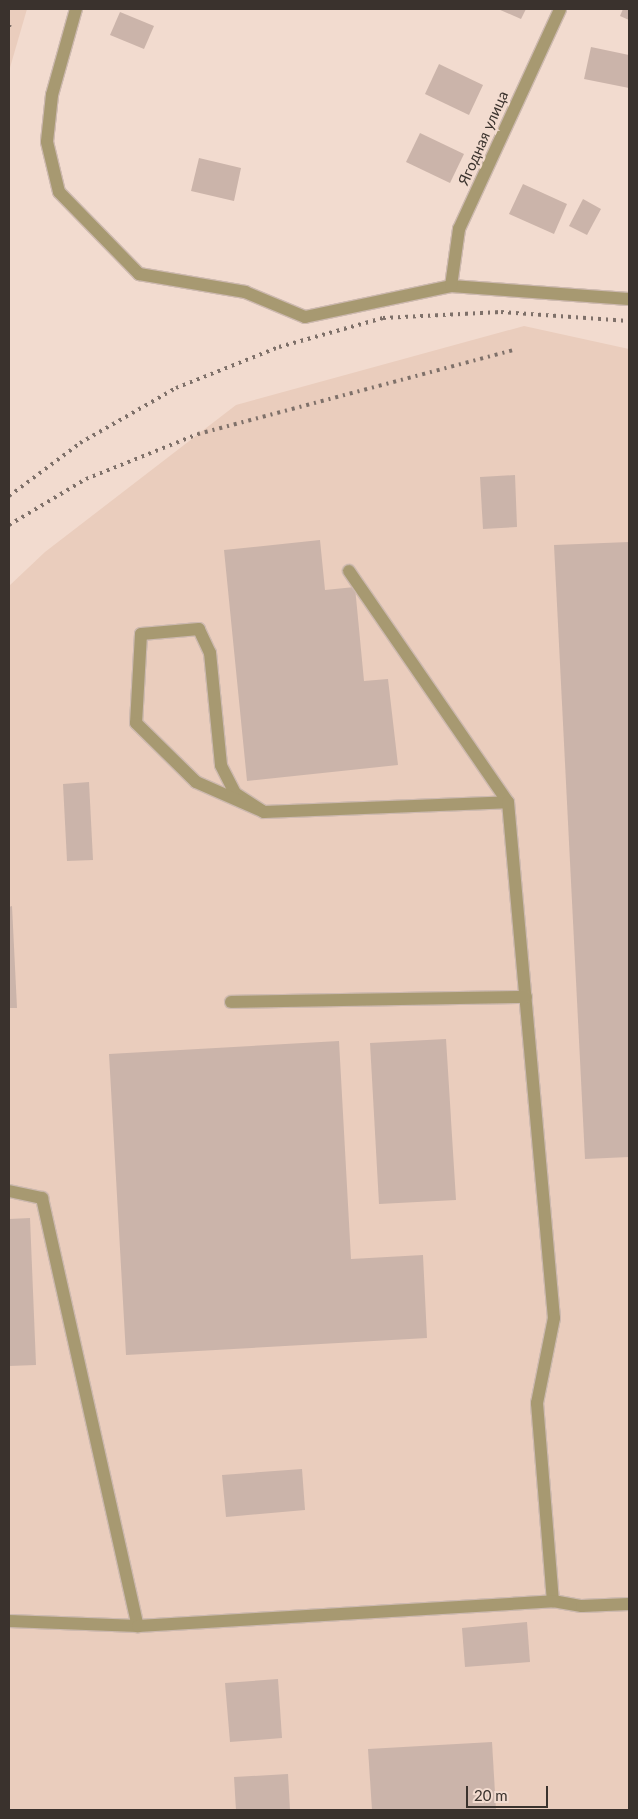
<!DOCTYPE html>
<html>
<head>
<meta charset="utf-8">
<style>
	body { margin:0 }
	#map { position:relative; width:638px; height:1819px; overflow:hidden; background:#f2dbcf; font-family:Lato,sans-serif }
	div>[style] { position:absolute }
	.built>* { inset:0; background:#eacdbd }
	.building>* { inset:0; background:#cbb4aa }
	.roads { filter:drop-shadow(1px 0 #cdb9af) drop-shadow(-1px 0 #cdb9af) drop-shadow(0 1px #cdb9af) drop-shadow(0 -1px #cdb9af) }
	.lane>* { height:12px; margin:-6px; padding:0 6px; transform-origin:6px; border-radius:6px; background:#a79971 }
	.street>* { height:12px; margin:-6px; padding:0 6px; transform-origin:6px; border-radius:6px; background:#a79971 }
	.rail>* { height:4px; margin-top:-2px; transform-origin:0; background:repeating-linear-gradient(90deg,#7e7069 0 2.5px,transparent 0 7.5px) }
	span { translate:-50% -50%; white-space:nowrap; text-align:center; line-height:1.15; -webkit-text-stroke:5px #f2dbcf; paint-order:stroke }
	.street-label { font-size:15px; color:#3a322d }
	.frame { position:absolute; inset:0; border:10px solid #3a322d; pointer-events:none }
	.scale { position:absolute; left:466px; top:1786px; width:82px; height:22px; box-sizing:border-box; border:2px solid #3a322d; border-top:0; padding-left:6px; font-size:15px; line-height:18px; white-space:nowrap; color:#3a322d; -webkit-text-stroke:4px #f2dbcf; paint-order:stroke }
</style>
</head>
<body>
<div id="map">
	<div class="built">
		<i style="clip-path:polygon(9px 9px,27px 9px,9px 71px)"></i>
		<i style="clip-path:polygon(524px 326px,629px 349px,629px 1810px,9px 1810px,9px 586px,45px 552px,236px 405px)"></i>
	</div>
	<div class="building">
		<i style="clip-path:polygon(498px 9px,526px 9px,521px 19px)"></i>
		<i style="clip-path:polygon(623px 9px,629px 9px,629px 20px,620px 16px)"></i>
		<i style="clip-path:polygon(120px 12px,154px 26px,144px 49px,110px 35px)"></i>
		<i style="clip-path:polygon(591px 47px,629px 55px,629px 88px,584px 79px)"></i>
		<i style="clip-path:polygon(439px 64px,483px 85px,469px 115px,425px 94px)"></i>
		<i style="clip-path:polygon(420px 133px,464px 154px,450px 183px,406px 162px)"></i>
		<i style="clip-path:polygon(199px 158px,241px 168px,234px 201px,191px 191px)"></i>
		<i style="clip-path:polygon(523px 184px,567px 204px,554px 234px,509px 214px)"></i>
		<i style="clip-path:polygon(583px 199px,601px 209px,587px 235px,569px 226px)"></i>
		<i style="clip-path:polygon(515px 475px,517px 527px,483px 529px,480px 477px)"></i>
		<i style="clip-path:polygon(320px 540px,325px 590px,355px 587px,364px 681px,388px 679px,398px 765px,247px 781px,224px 550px)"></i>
		<i style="clip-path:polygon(629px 542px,629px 1157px,585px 1159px,554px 545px)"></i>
		<i style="clip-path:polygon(89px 782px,93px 860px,67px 861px,63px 784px)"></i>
		<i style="clip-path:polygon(12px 906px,17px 1008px,9px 1008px,9px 907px)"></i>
		<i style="clip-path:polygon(446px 1039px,456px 1200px,379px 1204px,370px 1043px)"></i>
		<i style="clip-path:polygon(339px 1041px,351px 1259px,423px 1255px,427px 1338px,126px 1355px,109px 1054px)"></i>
		<i style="clip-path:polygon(30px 1218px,36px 1365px,9px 1366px,9px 1219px)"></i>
		<i style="clip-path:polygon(302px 1469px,305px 1510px,226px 1517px,222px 1475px)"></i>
		<i style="clip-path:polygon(527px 1622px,530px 1662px,465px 1667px,462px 1628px)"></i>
		<i style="clip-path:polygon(278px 1679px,282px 1738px,230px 1742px,225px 1683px)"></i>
		<i style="clip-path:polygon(492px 1742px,496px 1810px,372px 1810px,368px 1749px)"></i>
		<i style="clip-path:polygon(288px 1774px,290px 1810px,236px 1810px,234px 1777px)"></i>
	</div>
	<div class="roads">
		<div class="lane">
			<i style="left:349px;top:571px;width:280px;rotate:55.5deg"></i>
			<i style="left:264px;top:812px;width:35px;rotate:-147deg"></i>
			<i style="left:235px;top:793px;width:31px;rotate:-117deg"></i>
			<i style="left:221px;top:765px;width:113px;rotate:-95.6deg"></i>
			<i style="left:210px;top:653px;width:26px;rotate:-115deg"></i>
			<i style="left:199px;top:629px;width:58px;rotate:175.1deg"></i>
			<i style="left:141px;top:634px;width:89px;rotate:93.2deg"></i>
			<i style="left:136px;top:723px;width:84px;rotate:44.5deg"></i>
			<i style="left:196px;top:782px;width:74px;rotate:23.8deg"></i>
			<i style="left:264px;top:812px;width:244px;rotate:-2.3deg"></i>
			<i style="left:508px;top:802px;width:518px;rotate:84.91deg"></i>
			<i style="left:554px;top:1318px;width:87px;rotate:101.3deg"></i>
			<i style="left:537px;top:1403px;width:199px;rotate:85.4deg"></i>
			<i style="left:553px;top:1601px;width:29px;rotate:10deg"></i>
			<i style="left:582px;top:1606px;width:47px;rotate:-2.4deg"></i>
			<i style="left:231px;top:1002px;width:295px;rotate:-1deg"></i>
			<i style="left:9px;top:1191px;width:34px;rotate:12deg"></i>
			<i style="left:42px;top:1198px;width:439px;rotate:77.4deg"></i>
			<i style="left:9px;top:1621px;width:129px;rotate:2.2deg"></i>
			<i style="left:138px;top:1626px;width:416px;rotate:-3.4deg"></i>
		</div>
		<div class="street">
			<i style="left:76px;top:9px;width:89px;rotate:105.6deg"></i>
			<i style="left:52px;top:95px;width:47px;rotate:96.1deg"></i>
			<i style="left:47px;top:142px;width:51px;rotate:76.5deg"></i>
			<i style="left:59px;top:192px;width:115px;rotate:45.7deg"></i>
			<i style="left:139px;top:274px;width:108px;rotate:9.6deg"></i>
			<i style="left:245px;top:292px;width:65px;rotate:22.6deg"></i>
			<i style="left:305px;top:317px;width:149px;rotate:-12deg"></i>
			<i style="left:451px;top:286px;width:178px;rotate:4.2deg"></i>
			<i style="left:451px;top:286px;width:58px;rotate:-82deg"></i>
			<i style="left:459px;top:229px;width:242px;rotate:-65.3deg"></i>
		</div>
	</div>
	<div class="rail">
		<i style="left:9px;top:27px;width:4px;rotate:-76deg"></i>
		<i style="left:9px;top:496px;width:89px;rotate:-36.7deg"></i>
		<i style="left:80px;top:443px;width:111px;rotate:-29.8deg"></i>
		<i style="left:176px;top:388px;width:111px;rotate:-21.7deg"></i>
		<i style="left:279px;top:347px;width:108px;rotate:-15.6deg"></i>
		<i style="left:383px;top:318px;width:118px;rotate:-2.9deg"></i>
		<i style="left:501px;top:312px;width:128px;rotate:4deg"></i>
		<i style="left:9px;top:525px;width:90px;rotate:-30.9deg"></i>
		<i style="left:86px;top:479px;width:121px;rotate:-21.9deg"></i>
		<i style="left:198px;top:434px;width:326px;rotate:-14.9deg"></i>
	</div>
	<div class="street-label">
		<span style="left:483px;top:138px;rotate:-66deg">Ягодная улица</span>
	</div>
	<div class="frame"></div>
	<div class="scale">20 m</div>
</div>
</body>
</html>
